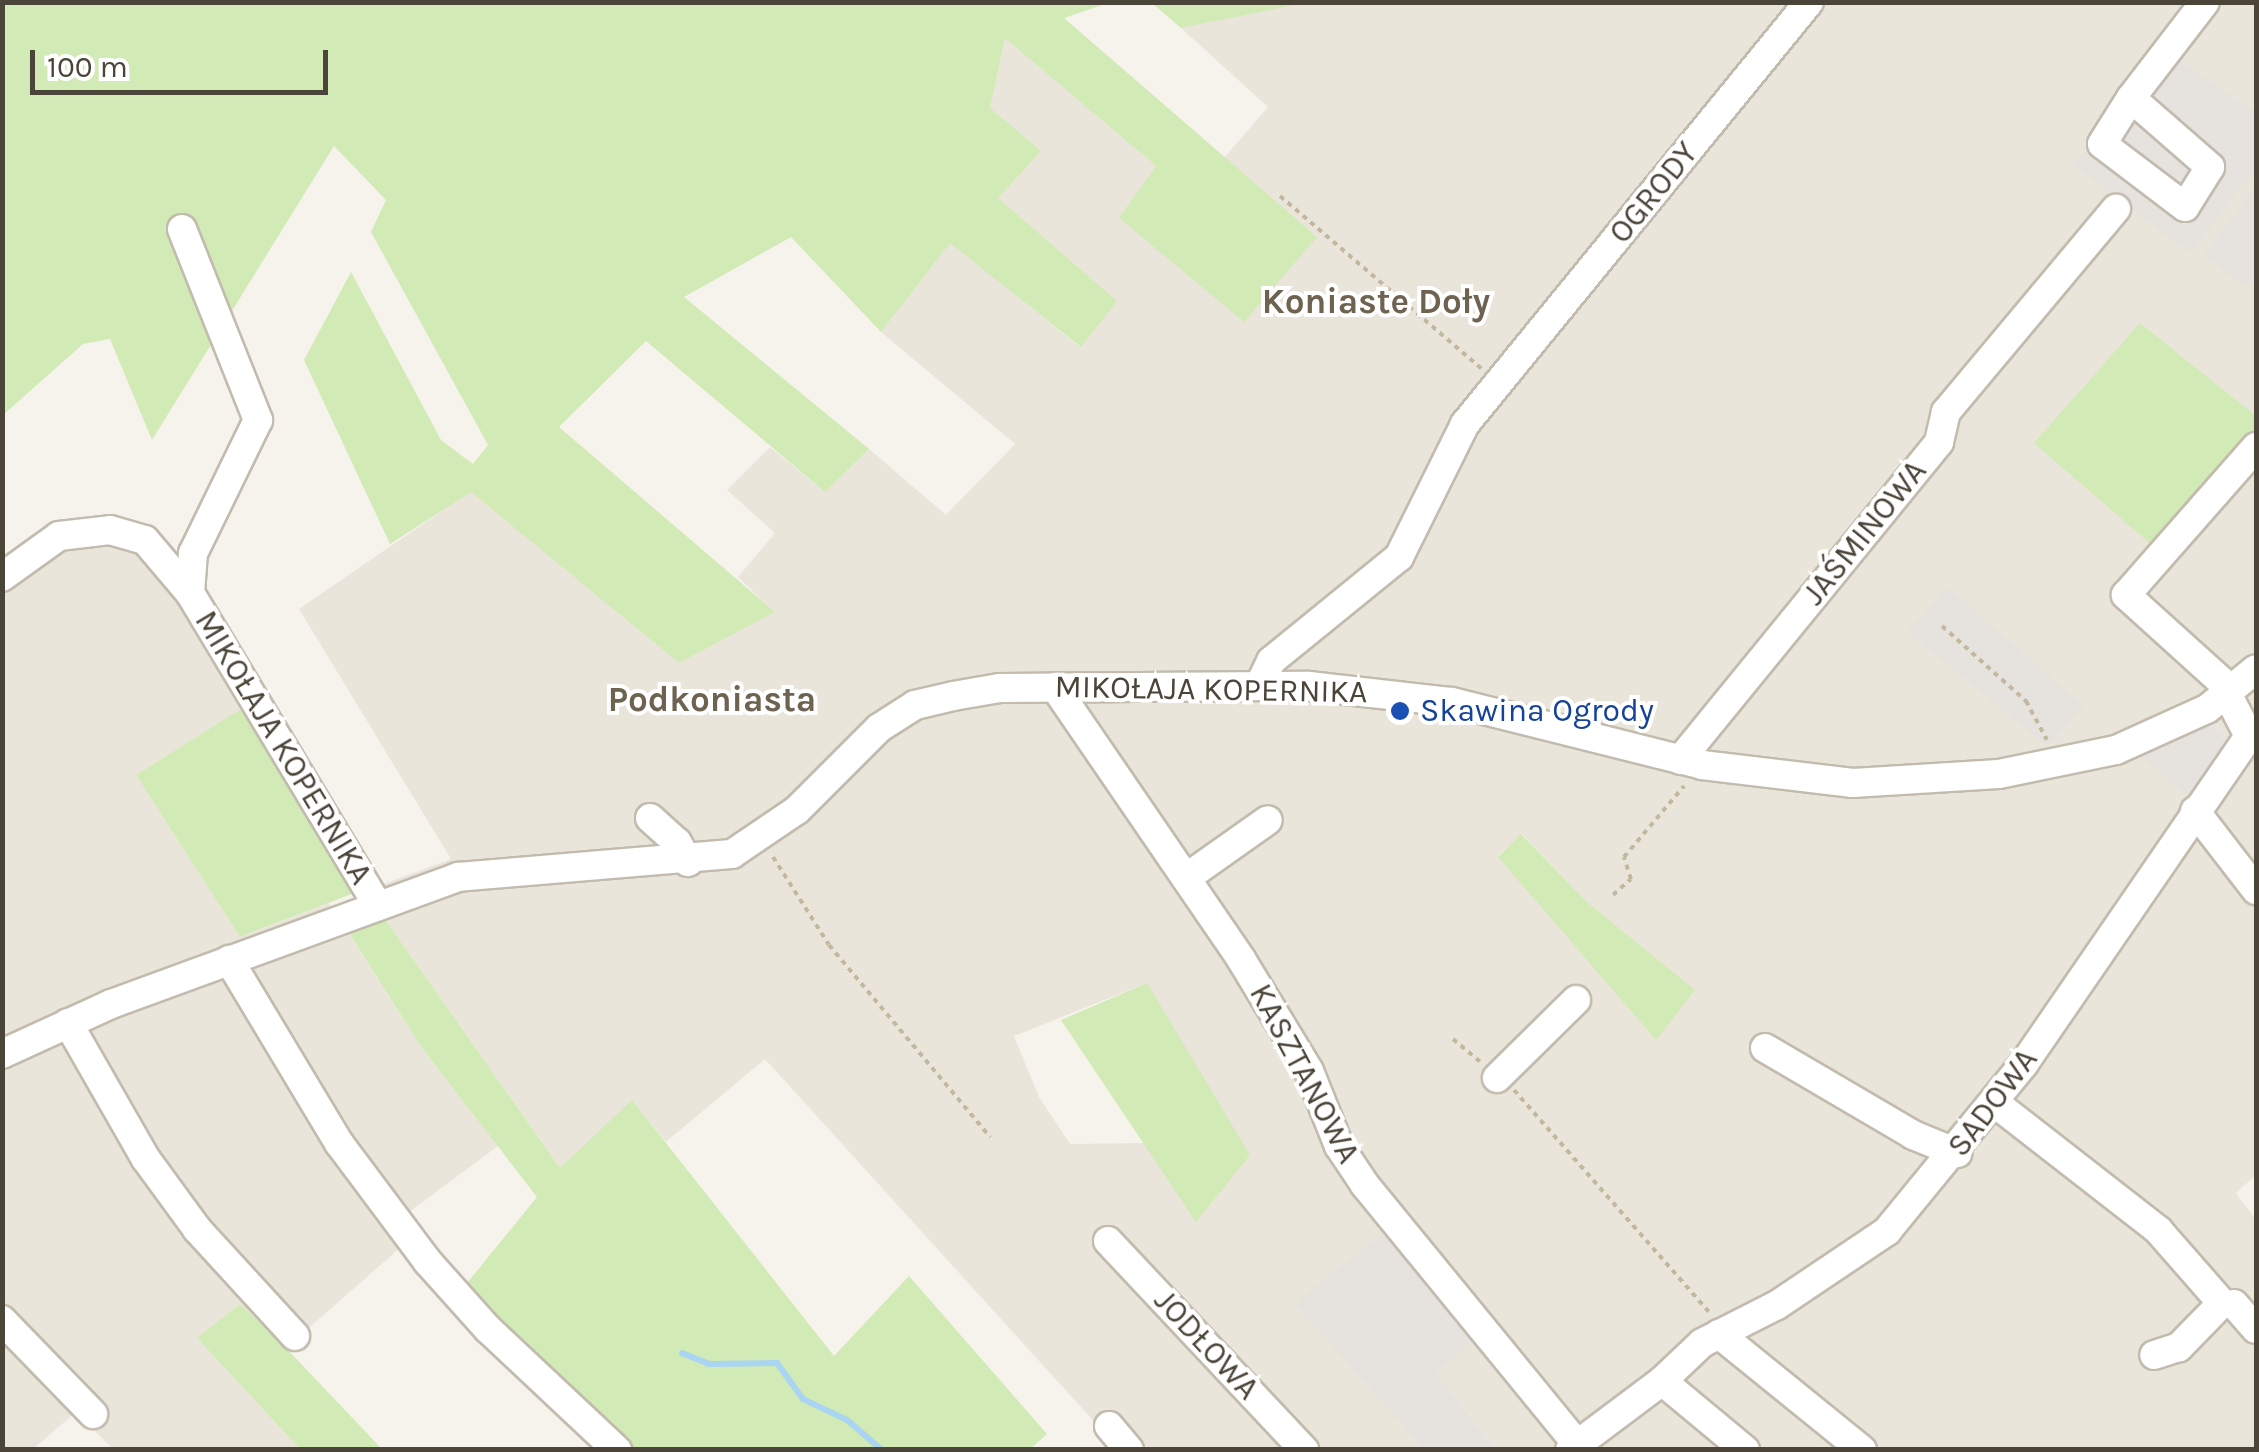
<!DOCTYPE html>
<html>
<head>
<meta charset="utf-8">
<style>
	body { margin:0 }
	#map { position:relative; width:2259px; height:1452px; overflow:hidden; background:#f6f3ec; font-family:Karla,sans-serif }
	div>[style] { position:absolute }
	.residential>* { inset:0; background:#eae5da }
	.industrial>* { inset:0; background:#e6e2dd }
	.green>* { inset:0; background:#d2eab5 }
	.stream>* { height:6px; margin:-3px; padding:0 3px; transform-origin:3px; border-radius:3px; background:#a9d4f2 }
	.path>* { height:4px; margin-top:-2px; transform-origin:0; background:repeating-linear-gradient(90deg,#c4b79f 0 5px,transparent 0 10px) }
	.roads { filter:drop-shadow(2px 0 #c2bbae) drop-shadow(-2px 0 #c2bbae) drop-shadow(0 2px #c2bbae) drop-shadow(0 -2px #c2bbae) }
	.minor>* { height:28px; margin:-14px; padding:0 14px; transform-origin:14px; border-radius:14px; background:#fff }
	.dots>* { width:28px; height:28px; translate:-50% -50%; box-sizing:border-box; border:5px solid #fff; border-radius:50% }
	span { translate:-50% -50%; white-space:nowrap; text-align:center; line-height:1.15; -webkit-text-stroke:8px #fff; paint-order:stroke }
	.street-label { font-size:32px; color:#4b4439 }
	.transit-label { font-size:32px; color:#164399 }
	.left { translate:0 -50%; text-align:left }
	.neighbourhood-label { font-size:35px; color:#6e6250; font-weight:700 }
	.frame { position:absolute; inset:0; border:5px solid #4b4439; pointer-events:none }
	.scale { position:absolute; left:30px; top:50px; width:298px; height:45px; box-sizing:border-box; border:5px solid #4b4439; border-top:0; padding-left:12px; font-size:30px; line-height:35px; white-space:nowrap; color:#4b4439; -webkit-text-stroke:8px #fff; paint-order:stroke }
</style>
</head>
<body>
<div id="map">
	<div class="residential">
		<i style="clip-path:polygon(evenodd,1305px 2px,2256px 3px,2256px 416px,2140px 324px,2256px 441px,2256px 1175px,2236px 1193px,2256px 1220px,2256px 1449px,1496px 1449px,1437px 1374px,1480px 1331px,1295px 1303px,1423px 1449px,1119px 1449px,765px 1059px,666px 1142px,632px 1101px,561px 1169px,365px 891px,451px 859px,299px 609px,471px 491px,679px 663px,774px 612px,738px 577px,775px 533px,727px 490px,770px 447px,825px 492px,869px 449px,946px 515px,1015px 444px,881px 332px,950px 242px,1080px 347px,998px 198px,990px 108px,1005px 37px,1156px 166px,1317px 237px,1224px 158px,1268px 107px,1181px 28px,1305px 2px,1522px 834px,1588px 903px,1657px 1039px,1498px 856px,1522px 834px,1305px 2px,1147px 983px,1208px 1206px,1197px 1221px,1144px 1143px,1070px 1144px,1039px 1097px,1014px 1036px,1147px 983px)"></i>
		<i style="clip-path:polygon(57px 531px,147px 537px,250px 703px,136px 775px,240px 937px,329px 903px,422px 1048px,498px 1146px,405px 1215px,417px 1233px,286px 1348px,240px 1304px,198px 1339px,300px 1449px,113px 1449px,76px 1412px,33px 1449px,3px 1450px,3px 569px)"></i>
	</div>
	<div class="industrial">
		<i style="clip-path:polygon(2177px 59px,2256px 113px,2256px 169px,2190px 253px,2072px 164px)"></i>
		<i style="clip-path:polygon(2256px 186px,2256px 277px,2248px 289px,2203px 255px)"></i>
		<i style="clip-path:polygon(1947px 587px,2084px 706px,2047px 746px,1907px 632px)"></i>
		<i style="clip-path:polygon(2206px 722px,2232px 739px,2191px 799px,2141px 756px)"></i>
		<i style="clip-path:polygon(1395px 1224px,1480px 1332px,1437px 1374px,1496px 1449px,1423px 1449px,1294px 1303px)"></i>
	</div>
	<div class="green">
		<i style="clip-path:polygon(3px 3px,1108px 3px,1064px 18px,1317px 237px,1244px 322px,1119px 218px,1156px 166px,1005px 38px,990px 108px,1041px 151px,998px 198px,1117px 301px,1081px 347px,950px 243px,881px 332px,791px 237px,684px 297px,869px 449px,825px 492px,646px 341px,559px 427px,775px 612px,679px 663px,471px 492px,390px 544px,304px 360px,351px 272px,441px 440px,473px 464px,488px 445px,371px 232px,386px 200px,334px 146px,152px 440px,110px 339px,83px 344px,3px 415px)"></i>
		<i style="clip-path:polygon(1152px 3px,1305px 3px,1181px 28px)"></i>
		<i style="clip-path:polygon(2140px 323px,2256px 416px,2256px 441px,2160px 552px,2034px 443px)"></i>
		<i style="clip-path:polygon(250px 703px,362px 890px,240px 937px,136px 775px)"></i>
		<i style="clip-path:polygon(1521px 834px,1588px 903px,1695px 990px,1656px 1040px,1498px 857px)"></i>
		<i style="clip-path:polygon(382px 915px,560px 1168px,632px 1100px,834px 1356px,909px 1276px,1047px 1434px,1029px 1450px,628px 1449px,463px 1288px,537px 1197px,422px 1048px,345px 927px)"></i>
		<i style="clip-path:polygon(1147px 983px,1250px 1155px,1196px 1222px,1061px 1020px)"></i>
		<i style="clip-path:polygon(240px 1304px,286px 1348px,382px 1449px,300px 1449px,197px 1338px)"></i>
	</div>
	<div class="stream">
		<i style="left:682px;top:1353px;width:29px;rotate:22deg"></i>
		<i style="left:709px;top:1364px;width:68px;rotate:-0.8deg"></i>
		<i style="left:777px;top:1363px;width:44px;rotate:54.2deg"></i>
		<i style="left:803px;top:1399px;width:49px;rotate:25.5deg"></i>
		<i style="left:847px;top:1420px;width:46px;rotate:40.6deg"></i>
	</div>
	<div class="path">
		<i style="left:1280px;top:196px;width:266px;rotate:40.6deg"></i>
		<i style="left:1942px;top:626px;width:113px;rotate:41.8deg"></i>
		<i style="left:2026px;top:701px;width:44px;rotate:61.7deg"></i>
		<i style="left:773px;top:857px;width:104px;rotate:57.5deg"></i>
		<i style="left:829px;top:945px;width:251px;rotate:50deg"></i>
		<i style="left:1613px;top:895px;width:24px;rotate:-42deg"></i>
		<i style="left:1631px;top:879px;width:23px;rotate:-108deg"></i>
		<i style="left:1624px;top:857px;width:93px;rotate:-49.8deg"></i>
		<i style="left:1453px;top:1039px;width:35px;rotate:40deg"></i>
		<i style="left:1514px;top:1090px;width:295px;rotate:48.7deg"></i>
	</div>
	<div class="roads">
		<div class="minor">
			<i style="left:2131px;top:98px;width:105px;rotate:41.1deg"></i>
			<i style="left:2210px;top:167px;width:47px;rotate:122deg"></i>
			<i style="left:2185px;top:207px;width:104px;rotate:-142.8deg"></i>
			<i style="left:2102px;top:144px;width:54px;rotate:-57.8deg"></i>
			<i style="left:2131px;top:98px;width:121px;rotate:-52.4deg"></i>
			<i style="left:182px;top:229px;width:206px;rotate:68.3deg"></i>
			<i style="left:258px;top:420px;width:148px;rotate:116deg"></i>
			<i style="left:193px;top:553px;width:40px;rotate:94.3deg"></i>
			<i style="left:190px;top:593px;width:363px;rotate:59deg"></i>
			<i style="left:2px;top:577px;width:70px;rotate:-35.7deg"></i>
			<i style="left:59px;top:536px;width:51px;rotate:-6.7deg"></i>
			<i style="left:110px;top:530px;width:36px;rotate:16deg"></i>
			<i style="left:145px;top:540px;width:70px;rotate:49.7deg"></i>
			<i style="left:1259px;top:686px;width:28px;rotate:-64deg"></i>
			<i style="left:1271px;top:661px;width:165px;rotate:-39.1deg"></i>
			<i style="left:1399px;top:557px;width:148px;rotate:-63.6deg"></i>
			<i style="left:1465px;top:424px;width:544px;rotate:-50.81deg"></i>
			<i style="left:1055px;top:687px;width:330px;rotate:55.6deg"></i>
			<i style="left:1241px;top:959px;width:131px;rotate:58.7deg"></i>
			<i style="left:1309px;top:1071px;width:81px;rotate:68.2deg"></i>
			<i style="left:1339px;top:1146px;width:47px;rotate:56.3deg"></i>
			<i style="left:1365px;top:1185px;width:333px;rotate:50.7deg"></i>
			<i style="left:1680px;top:760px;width:410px;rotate:-50.8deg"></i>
			<i style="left:1939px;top:442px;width:31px;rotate:-77deg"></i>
			<i style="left:1946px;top:412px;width:265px;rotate:-50.1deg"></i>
			<i style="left:2195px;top:811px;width:100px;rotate:52.3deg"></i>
			<i style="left:650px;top:818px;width:36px;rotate:42deg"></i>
			<i style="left:677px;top:842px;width:23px;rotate:61deg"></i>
			<i style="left:1186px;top:878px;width:100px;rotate:-35.3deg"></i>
			<i style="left:229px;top:960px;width:214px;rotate:59deg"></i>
			<i style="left:339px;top:1143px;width:149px;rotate:53.2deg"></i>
			<i style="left:428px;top:1262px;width:90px;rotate:48.2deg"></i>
			<i style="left:488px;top:1329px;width:177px;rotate:43.2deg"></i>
			<i style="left:68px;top:1023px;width:157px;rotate:60.2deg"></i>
			<i style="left:146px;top:1159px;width:87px;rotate:53.9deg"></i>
			<i style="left:197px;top:1229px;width:145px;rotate:47.5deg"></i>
			<i style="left:1765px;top:1048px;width:172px;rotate:30.4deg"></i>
			<i style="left:1913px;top:1135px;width:48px;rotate:22.2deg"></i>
			<i style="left:2px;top:1054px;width:120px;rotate:-24.6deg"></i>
			<i style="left:111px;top:1004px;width:370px;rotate:-20.1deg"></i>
			<i style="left:458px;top:877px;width:275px;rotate:-4.8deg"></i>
			<i style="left:732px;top:854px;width:78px;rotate:-34.1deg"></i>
			<i style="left:797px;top:810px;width:116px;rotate:-45deg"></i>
			<i style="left:879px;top:728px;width:43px;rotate:-32.6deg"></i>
			<i style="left:915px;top:705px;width:39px;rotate:-13deg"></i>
			<i style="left:953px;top:696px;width:48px;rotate:-9.7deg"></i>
			<i style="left:1000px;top:688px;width:309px;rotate:-0.4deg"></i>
			<i style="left:1309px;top:686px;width:144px;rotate:6.4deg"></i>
			<i style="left:1452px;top:702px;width:258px;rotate:14.1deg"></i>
			<i style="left:1702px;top:765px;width:152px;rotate:6.8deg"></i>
			<i style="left:1853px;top:783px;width:146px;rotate:-3.5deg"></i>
			<i style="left:1999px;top:774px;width:119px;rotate:-11.6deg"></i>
			<i style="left:2116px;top:750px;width:100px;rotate:-24.3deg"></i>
			<i style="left:2207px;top:709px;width:63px;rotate:-39.2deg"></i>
			<i style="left:1497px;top:1078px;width:111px;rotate:-44.6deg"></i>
			<i style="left:1995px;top:1103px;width:207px;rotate:37.9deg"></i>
			<i style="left:2158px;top:1230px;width:97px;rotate:48.8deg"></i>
			<i style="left:2222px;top:1303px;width:62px;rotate:134.3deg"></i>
			<i style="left:2179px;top:1347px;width:26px;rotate:162deg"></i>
			<i style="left:1108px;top:1241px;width:287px;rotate:46.8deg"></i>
			<i style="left:2234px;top:1304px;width:33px;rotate:49deg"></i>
			<i style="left:2px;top:1320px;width:131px;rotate:45.9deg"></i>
			<i style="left:1719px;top:1334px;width:184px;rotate:39deg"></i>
			<i style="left:1662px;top:1381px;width:108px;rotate:39.7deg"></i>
			<i style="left:1109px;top:1426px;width:31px;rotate:50deg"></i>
			<i style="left:1570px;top:1450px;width:115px;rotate:-36.9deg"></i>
			<i style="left:1662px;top:1381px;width:55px;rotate:-43.5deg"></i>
			<i style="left:1702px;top:1343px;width:84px;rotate:-26.9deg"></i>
			<i style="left:1777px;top:1305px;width:133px;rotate:-33.9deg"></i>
			<i style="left:1887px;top:1231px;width:215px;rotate:-50.7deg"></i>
			<i style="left:2023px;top:1065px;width:399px;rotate:-55.5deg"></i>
			<i style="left:2249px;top:736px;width:63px;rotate:-117.4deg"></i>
			<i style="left:2220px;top:680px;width:127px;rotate:-137.9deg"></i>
			<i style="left:2126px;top:595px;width:197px;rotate:-48.7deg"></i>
		</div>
	</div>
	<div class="dots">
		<i style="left:1400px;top:711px;background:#1a4fb4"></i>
	</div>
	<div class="street-label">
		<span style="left:1654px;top:193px;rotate:-51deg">OGRODY</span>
		<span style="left:1865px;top:533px;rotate:-51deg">JAŚMINOWA</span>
		<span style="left:1211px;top:690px;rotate:1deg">MIKOŁAJA KOPERNIKA</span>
		<span style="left:283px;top:748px;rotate:59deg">MIKOŁAJA KOPERNIKA</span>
		<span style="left:1304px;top:1074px;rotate:62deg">KASZTANOWA</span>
		<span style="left:1993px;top:1103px;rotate:-53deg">SADOWA</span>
		<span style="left:1206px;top:1345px;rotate:47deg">JODŁOWA</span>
	</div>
	<div class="transit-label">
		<span class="left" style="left:1420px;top:711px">Skawina Ogrody</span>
	</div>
	<div class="neighbourhood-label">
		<span style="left:1376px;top:302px">Koniaste Doły</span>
		<span style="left:712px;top:700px">Podkoniasta</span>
	</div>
	<div class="frame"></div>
	<div class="scale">100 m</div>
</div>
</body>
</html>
